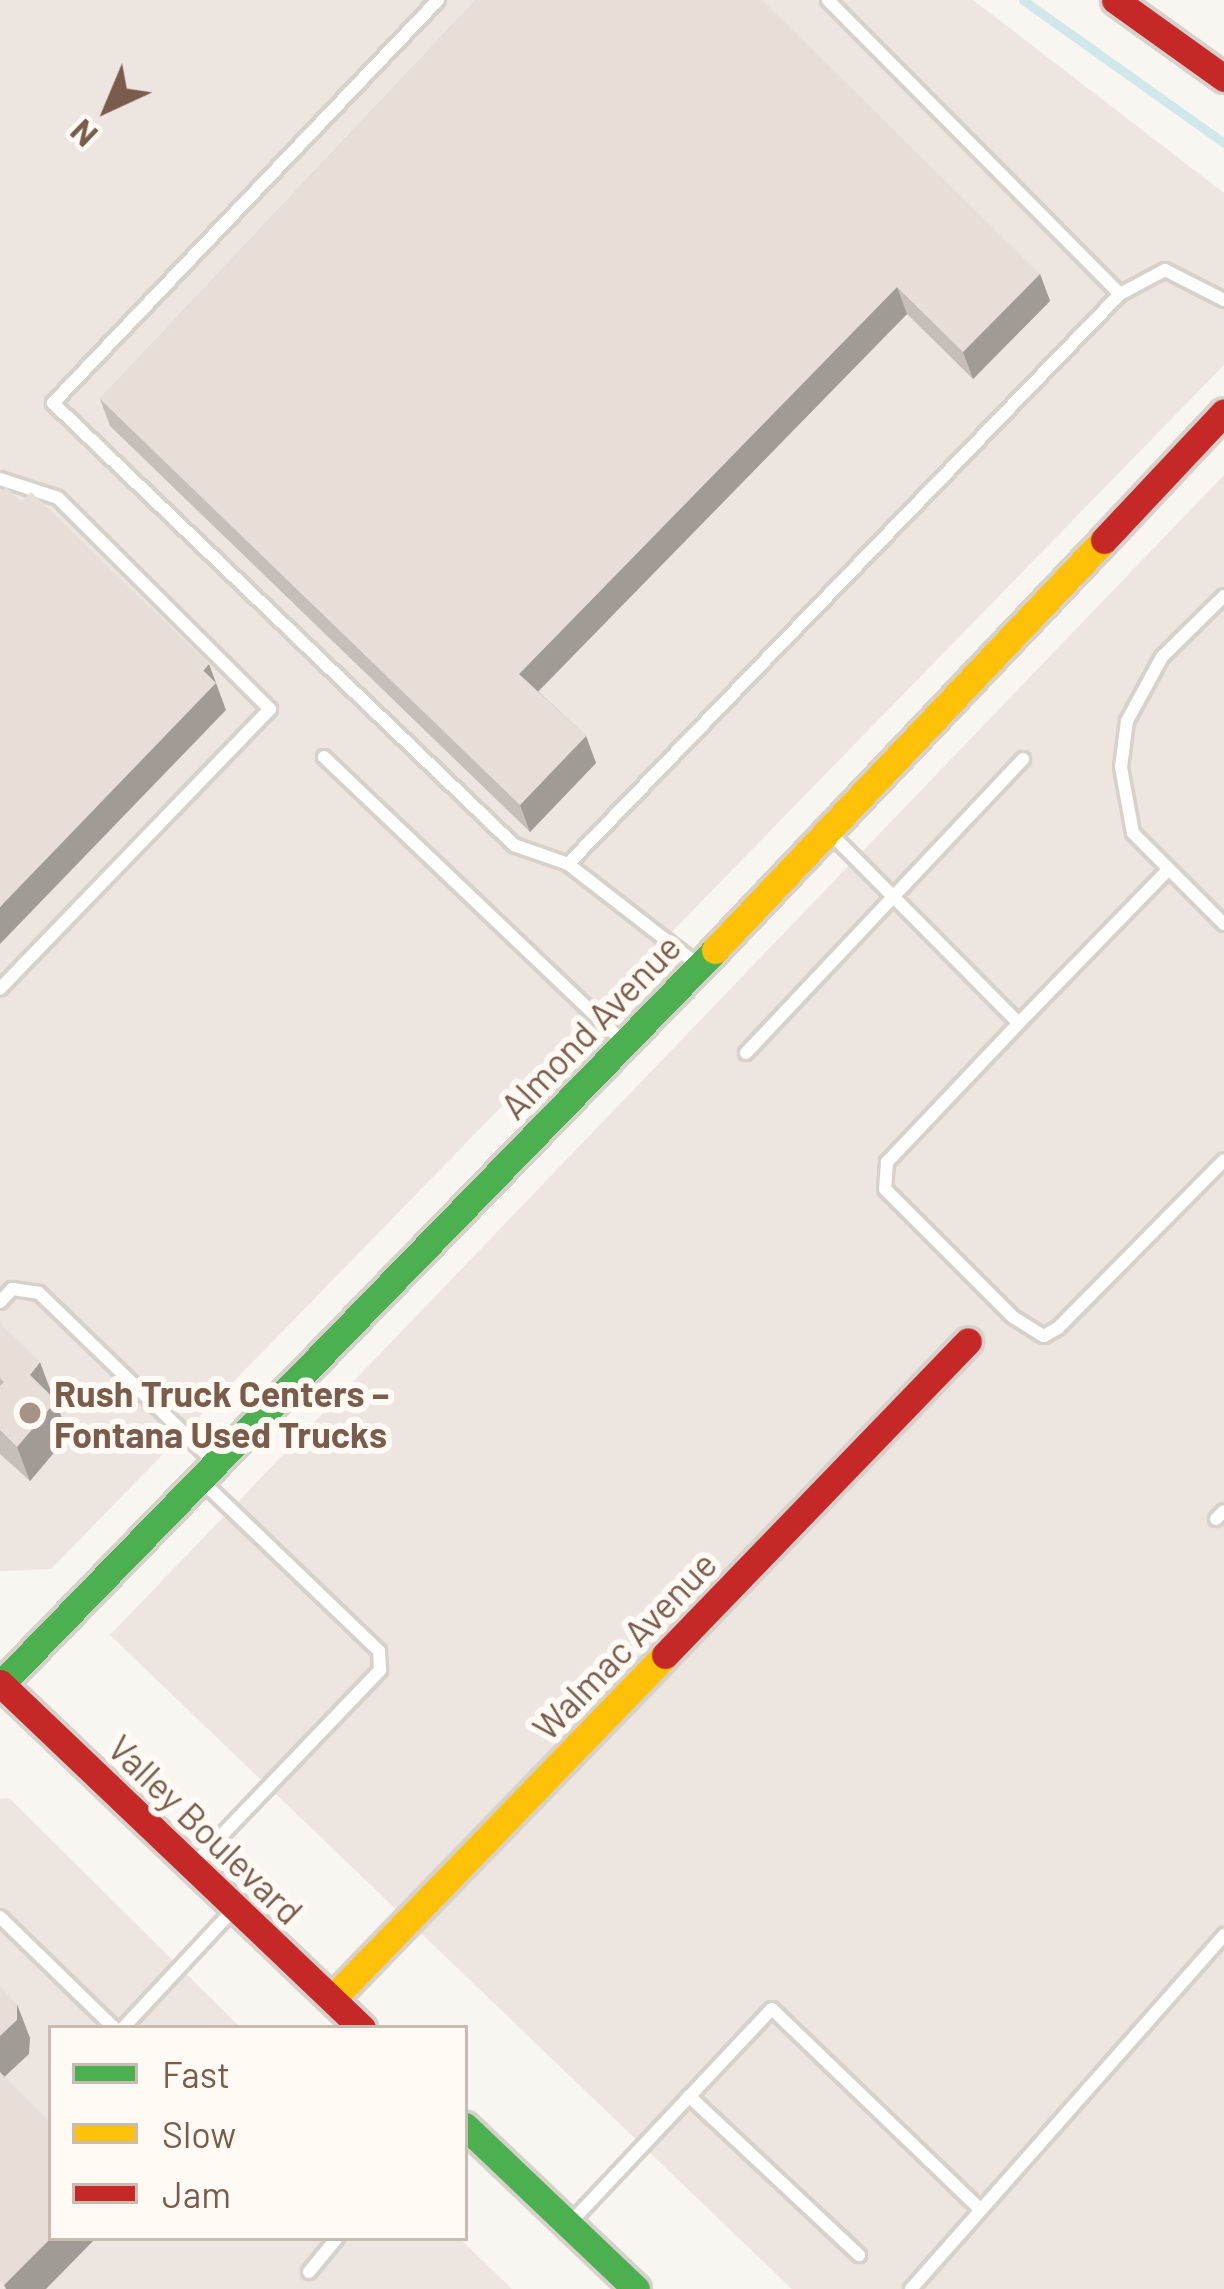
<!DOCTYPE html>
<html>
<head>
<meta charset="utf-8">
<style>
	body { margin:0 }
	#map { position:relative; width:1224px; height:2289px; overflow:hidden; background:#f9f5f0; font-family:Barlow,sans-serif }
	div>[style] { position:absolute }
	.industrial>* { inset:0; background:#ede5e0 }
	.stream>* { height:9px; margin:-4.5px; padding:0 4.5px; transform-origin:4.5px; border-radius:4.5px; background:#d0e8ea }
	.roads { filter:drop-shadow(3px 0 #d7d1cb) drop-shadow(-3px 0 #d7d1cb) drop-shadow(0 3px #d7d1cb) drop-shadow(0 -3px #d7d1cb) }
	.lane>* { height:12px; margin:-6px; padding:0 6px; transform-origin:6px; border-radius:6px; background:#fefefd }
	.fast>* { height:27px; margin:-13.5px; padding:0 13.5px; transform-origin:13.5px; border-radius:13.5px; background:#4caf50 }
	.slow>* { height:27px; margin:-13.5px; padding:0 13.5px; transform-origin:13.5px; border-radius:13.5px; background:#ffc107 }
	.jam>* { height:27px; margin:-13.5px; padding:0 13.5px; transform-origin:13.5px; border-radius:13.5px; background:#c62828 }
	.wall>* { inset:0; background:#c6bfb9 }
	.shaded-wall>* { inset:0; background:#a19b96 }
	.building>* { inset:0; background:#e6ded7 }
	.dots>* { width:33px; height:33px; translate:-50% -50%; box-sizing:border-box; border:6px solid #fffaf3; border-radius:50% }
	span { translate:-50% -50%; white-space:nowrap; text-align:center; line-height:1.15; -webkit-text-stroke:12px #fffaf3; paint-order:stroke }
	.street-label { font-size:36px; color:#7a5c4d }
	.poi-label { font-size:36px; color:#7a5c4d; font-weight:700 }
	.left { translate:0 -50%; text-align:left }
	.legend { position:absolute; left:48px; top:2025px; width:420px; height:216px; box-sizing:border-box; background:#fffaf3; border:3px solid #cabbb1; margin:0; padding:15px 21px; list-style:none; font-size:36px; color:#7a5c4d }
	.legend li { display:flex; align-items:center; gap:24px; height:60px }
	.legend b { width:60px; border:3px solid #cabbb1 }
	.north { position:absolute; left:48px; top:48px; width:120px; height:120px; -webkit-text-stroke:9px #fffaf3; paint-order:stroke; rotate:224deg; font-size:33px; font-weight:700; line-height:48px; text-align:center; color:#7a5c4d }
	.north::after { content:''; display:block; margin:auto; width:42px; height:54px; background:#7a5c4d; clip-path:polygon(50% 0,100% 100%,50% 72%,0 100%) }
</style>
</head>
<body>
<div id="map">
	<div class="industrial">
		<i style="clip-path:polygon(0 0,973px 0,1224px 193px,1224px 365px,51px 1569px,0 1571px)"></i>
		<i style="clip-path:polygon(1224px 475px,1224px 2289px,792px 2289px,110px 1635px)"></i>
		<i style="clip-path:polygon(9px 1798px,241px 2028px,51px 2028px,51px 2238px,459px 2238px,512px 2289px,0 2289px,0 1799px)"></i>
	</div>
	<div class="stream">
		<i style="left:1023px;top:0;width:247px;rotate:35.4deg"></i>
	</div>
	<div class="roads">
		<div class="lane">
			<i style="left:438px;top:0;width:557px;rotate:133.69deg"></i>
			<i style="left:53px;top:403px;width:639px;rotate:43.79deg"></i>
			<i style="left:514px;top:845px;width:57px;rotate:19.4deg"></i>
			<i style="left:568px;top:864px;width:165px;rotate:37.8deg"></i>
			<i style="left:828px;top:0;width:414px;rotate:45.2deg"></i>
			<i style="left:0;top:479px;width:61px;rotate:18.1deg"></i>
			<i style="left:58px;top:498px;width:299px;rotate:44.9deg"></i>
			<i style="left:270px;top:709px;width:389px;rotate:134deg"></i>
			<i style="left:1224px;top:596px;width:87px;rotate:135.5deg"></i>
			<i style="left:1162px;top:657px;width:73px;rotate:118.7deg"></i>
			<i style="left:1127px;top:721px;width:46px;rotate:97.4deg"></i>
			<i style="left:1121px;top:767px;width:67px;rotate:79.7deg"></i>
			<i style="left:1133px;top:833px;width:129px;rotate:45deg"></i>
			<i style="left:324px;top:757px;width:413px;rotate:43.6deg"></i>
			<i style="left:834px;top:837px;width:262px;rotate:45.2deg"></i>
			<i style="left:1019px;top:1023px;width:214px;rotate:-45.8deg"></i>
			<i style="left:568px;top:864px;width:793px;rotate:-45.92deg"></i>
			<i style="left:1120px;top:294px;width:51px;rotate:-28.1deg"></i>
			<i style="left:1165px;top:270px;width:66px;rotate:27deg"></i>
			<i style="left:1019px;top:1023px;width:192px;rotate:133.5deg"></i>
			<i style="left:887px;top:1162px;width:27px;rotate:94deg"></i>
			<i style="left:885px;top:1189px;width:181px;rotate:45deg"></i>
			<i style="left:1013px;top:1317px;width:36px;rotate:32deg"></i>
			<i style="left:1044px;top:1336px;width:16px;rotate:-30deg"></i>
			<i style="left:1058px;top:1328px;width:236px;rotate:-45.3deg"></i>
			<i style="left:746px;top:1053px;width:404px;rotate:-46.7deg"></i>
			<i style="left:0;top:1302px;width:18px;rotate:-47deg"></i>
			<i style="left:12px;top:1289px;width:27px;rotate:8deg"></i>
			<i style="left:39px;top:1293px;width:243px;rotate:44deg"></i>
			<i style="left:1216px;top:1519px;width:11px;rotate:-45deg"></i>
			<i style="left:197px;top:1861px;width:265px;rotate:-46.2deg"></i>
			<i style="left:380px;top:1670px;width:19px;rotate:-93deg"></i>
			<i style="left:379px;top:1651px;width:243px;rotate:-136.2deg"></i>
			<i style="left:0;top:1917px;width:159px;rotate:44.2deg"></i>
			<i style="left:123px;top:2028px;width:161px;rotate:-47deg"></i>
			<i style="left:689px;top:2096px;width:233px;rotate:43.1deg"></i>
			<i style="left:572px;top:2221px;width:291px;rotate:-46.7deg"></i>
			<i style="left:772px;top:2009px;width:289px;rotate:43.9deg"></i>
			<i style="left:309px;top:2272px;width:44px;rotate:-50.5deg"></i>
			<i style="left:911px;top:2289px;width:473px;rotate:-48.5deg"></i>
		</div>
		<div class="fast">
			<i style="left:0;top:1685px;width:1025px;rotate:-45.79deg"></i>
			<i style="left:465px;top:2126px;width:236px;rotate:43.6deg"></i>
		</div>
		<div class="slow">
			<i style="left:715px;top:950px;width:565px;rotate:-46.51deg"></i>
			<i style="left:332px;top:1999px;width:479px;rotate:-45.9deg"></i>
		</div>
		<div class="jam">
			<i style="left:1115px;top:0;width:134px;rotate:35.6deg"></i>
			<i style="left:1104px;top:540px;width:175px;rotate:-46.8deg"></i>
			<i style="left:665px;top:1655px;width:436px;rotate:-46deg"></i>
			<i style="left:0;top:1683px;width:500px;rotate:43.62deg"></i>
		</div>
	</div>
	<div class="wall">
		<i style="clip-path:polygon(476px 0,1040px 274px,1050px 301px,973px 379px,907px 314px,538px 691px,586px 736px,596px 763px,530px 832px,110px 426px,100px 399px)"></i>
		<i style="clip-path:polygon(0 1323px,53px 1398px,68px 1436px,30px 1481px,0 1454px)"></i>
	</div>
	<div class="shaded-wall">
		<i style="clip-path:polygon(1040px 274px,1050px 301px,973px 379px,963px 352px)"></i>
		<i style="clip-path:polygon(897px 287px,907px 314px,529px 701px,519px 674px)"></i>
		<i style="clip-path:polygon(209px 664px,226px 710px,0 944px,0 907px)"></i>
		<i style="clip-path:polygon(586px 736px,596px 763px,530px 832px,520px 805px)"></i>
		<i style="clip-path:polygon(40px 1362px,53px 1397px,30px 1375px)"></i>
		<i style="clip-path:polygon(56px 1401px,68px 1436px,30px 1481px,17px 1447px)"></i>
		<i style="clip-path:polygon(17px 2004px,30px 2038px,29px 2054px,0 2081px,0 2036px)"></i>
		<i style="clip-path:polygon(51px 2238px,96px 2238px,46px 2289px,6px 2289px,4px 2285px)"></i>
	</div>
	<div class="building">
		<i style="clip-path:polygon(476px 0,762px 0,1040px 274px,963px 352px,897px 287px,519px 674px,586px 736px,520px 805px,100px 399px)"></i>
		<i style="clip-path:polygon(6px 487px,21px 502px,31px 492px,209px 664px,203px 670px,216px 683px,0 907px,0 493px)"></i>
		<i style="clip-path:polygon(0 1323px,40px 1362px,30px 1375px,56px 1401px,17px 1447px,0 1430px,0 1386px,4px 1382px,0 1378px)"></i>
		<i style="clip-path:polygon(0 1986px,17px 2004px,17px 2020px,0 2036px)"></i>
		<i style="clip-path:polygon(0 2072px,51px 2123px,51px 2237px,4px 2285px,0 2281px)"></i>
	</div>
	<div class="dots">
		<i style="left:30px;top:1413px;background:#a69286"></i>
	</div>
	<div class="street-label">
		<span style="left:590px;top:1026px;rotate:-46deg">Almond Avenue</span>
		<span style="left:624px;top:1645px;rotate:-46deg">Walmac Avenue</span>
		<span style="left:206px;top:1829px;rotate:44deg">Valley Boulevard</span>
	</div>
	<div class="poi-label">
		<span class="left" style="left:54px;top:1413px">Rush Truck Centers –<br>Fontana Used Trucks</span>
	</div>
	<ul class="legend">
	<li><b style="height:15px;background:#4caf50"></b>Fast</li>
	<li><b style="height:15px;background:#ffc107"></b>Slow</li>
	<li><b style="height:15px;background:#c62828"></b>Jam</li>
	</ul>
	<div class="north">N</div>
</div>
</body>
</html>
